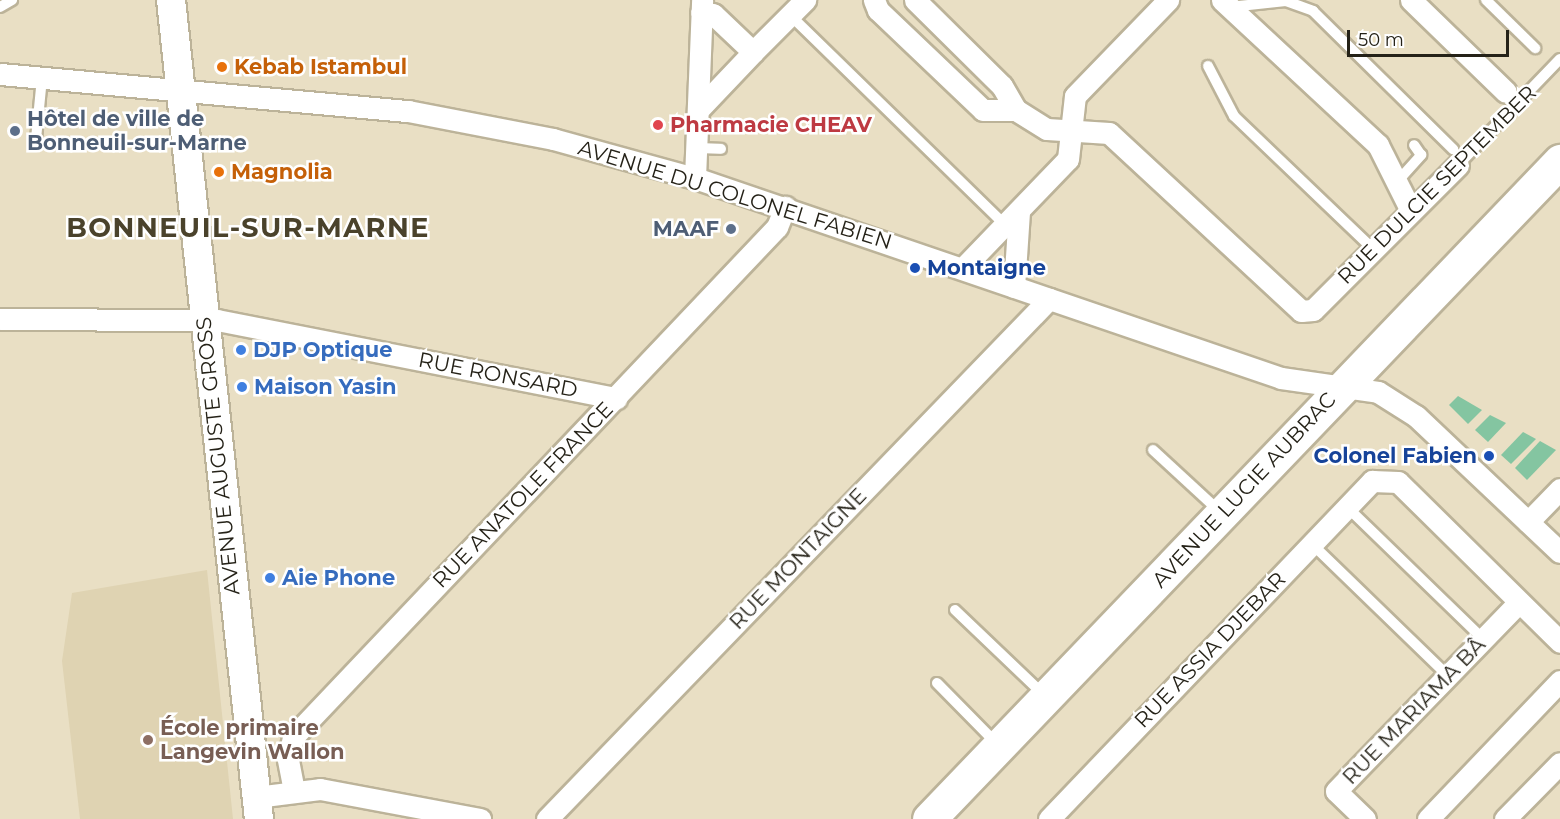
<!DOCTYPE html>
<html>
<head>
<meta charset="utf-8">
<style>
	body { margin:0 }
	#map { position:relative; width:1560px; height:819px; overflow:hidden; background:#e9dfc4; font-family:Montserrat,sans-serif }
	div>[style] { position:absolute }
	.built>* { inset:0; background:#dfd3b2 }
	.green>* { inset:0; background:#84c5a1 }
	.roads { filter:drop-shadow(2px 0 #bcb399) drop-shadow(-2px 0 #bcb399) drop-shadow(0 2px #bcb399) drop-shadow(0 -2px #bcb399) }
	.lane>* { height:10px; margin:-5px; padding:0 5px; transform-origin:5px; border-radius:5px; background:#fff }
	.street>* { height:21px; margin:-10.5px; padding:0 10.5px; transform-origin:10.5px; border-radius:10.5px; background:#fff }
	.secondary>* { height:28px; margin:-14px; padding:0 14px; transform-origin:14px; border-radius:14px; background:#fff }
	.primary>* { height:33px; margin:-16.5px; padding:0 16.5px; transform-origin:16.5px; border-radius:16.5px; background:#fff }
	.dots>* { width:16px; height:16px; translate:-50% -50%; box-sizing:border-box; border:3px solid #fff; border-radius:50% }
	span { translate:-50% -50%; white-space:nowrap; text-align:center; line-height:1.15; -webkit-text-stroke:5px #fff; paint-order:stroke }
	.food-label { font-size:21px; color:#c56008; font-weight:700 }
	.left { translate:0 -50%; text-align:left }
	.service-label { font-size:21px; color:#4e5e75; font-weight:700 }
	.right { translate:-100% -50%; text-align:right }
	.health-label { font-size:21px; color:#be3a42; font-weight:700 }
	.street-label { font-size:21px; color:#252218 }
	.transit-label { font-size:21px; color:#164399; font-weight:700 }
	.shop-label { font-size:21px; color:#366cbe; font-weight:700 }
	.education-label { font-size:21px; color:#785e54; font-weight:700 }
	.district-label { font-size:27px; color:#4a422b; font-weight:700; letter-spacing:1.5px }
	.scale { position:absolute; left:1347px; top:30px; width:162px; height:27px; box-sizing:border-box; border:3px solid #252218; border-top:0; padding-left:8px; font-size:18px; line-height:21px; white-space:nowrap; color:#252218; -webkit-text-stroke:4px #fff; paint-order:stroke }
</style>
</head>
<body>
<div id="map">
	<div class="built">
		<i style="clip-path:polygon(207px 570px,233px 819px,80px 819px,62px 661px,72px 593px)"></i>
	</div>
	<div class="green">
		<i style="clip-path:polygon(1458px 396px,1482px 410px,1468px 424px,1449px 405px)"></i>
		<i style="clip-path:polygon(1490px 415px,1506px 423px,1488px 442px,1475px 430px)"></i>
		<i style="clip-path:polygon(1523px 432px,1536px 439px,1511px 464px,1501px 455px)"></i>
		<i style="clip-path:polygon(1540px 441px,1556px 450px,1527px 480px,1515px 468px)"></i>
	</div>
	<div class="roads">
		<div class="lane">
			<i style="left:1486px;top:0;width:69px;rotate:44.4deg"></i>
			<i style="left:0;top:7px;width:14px;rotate:-30deg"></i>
			<i style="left:1230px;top:7px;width:56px;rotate:-6.1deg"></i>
			<i style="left:1286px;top:1px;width:29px;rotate:20deg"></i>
			<i style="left:1313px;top:11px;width:197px;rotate:44.6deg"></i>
			<i style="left:790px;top:15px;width:301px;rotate:44.3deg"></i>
			<i style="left:1208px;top:66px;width:56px;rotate:62.5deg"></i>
			<i style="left:1234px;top:116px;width:194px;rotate:43.7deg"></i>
			<i style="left:36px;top:139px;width:61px;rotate:-84.4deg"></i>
			<i style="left:696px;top:148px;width:25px;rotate:2deg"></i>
			<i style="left:1458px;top:165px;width:147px;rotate:-46.1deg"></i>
			<i style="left:1396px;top:183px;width:38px;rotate:-48deg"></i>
			<i style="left:1421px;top:155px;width:12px;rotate:-125deg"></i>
			<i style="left:1153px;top:450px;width:90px;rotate:42.7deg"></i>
			<i style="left:1347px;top:507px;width:190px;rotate:44.1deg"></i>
			<i style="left:1312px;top:544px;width:190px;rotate:44.1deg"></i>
			<i style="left:955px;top:610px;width:123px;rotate:43.7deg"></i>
			<i style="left:937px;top:683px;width:86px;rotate:45.5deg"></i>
		</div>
		<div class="street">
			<i style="left:874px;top:0;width:11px;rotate:68deg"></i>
			<i style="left:878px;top:10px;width:145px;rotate:43.6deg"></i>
			<i style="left:983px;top:110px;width:33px"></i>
			<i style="left:915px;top:0;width:122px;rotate:44.7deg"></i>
			<i style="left:1002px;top:86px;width:28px;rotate:60deg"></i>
			<i style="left:1016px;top:110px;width:36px;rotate:32deg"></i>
			<i style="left:1047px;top:129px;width:62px;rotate:3.7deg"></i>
			<i style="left:1109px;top:133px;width:262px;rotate:42.8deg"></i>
			<i style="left:1301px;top:311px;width:12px;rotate:-5deg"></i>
			<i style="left:1313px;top:310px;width:205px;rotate:-45deg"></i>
			<i style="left:1222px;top:0;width:213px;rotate:42.9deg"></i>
			<i style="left:1378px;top:145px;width:74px;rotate:63.4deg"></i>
			<i style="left:1411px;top:0;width:132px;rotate:44.1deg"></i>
			<i style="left:753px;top:52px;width:74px;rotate:-45deg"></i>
			<i style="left:0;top:74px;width:410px;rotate:5.2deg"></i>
			<i style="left:408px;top:111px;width:148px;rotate:10.9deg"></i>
			<i style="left:553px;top:139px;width:147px;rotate:15.4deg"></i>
			<i style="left:695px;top:178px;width:619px;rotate:18.84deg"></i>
			<i style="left:1281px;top:378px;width:98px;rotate:8.2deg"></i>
			<i style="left:1378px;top:392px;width:45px;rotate:32.3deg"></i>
			<i style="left:1416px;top:416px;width:198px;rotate:43.4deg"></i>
			<i style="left:699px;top:109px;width:79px;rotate:-46.5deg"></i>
			<i style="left:753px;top:52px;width:55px;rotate:-136.5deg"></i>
			<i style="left:713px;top:14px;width:12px;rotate:-171deg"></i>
			<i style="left:695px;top:178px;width:178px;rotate:-87.7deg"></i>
			<i style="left:963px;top:268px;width:151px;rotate:-46.1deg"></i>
			<i style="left:1068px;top:159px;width:63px;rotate:-83.7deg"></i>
			<i style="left:1075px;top:96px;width:134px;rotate:-45.9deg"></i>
			<i style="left:1014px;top:287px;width:76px;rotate:-86.2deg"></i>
			<i style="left:0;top:319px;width:217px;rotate:0.3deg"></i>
			<i style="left:217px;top:320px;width:407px;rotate:11.1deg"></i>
			<i style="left:1528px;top:522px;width:46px;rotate:-45.9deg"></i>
			<i style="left:294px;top:791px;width:33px;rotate:-101deg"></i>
			<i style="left:288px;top:759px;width:23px;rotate:-77deg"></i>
			<i style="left:293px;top:737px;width:703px;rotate:-46.5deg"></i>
			<i style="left:777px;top:227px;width:22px;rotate:-68deg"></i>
			<i style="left:256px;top:797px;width:64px;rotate:-7.1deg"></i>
			<i style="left:320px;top:789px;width:163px;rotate:10.6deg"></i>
			<i style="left:547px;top:819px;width:723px;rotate:-46.01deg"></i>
			<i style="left:1049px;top:819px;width:468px;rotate:-46.3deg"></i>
			<i style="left:1372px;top:481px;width:26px;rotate:2deg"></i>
			<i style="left:1398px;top:482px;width:228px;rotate:44.6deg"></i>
			<i style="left:1365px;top:819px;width:40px;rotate:-136deg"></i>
			<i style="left:1336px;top:791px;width:263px;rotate:-45.9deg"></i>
			<i style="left:1428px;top:819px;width:191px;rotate:-46.3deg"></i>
			<i style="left:1505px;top:819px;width:78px;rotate:-45.5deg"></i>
		</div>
		<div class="secondary">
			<i style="left:171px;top:0;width:824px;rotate:83.87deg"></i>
		</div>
		<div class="primary">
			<i style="left:929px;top:819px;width:912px;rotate:-46.2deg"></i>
		</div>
	</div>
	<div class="dots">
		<i style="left:222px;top:67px;background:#e8710a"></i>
		<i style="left:658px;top:125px;background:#e0444e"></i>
		<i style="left:15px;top:131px;background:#5c6f8a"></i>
		<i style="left:219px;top:172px;background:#e8710a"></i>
		<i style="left:731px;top:229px;background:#5c6f8a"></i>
		<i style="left:915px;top:268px;background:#1a4fb4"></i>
		<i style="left:241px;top:350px;background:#3f7fe0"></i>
		<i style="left:242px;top:387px;background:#3f7fe0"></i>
		<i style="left:1489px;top:456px;background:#1a4fb4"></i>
		<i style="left:270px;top:578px;background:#3f7fe0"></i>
		<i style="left:148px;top:740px;background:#8d6e63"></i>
	</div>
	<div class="food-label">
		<span class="left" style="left:234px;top:67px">Kebab Istambul</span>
		<span class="left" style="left:231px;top:172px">Magnolia</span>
	</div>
	<div class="service-label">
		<span class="left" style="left:27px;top:131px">Hôtel de ville de<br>Bonneuil-sur-Marne</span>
		<span class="right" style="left:719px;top:229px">MAAF</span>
	</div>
	<div class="health-label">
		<span class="left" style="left:670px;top:125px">Pharmacie CHEAV</span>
	</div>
	<div class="street-label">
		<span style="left:1437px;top:185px;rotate:-45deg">RUE DULCIE SEPTEMBER</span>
		<span style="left:735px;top:195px;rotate:17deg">AVENUE DU COLONEL FABIEN</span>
		<span style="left:498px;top:375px;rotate:11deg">RUE RONSARD</span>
		<span style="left:218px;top:456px;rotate:-96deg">AVENUE AUGUSTE GROSS</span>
		<span style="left:1244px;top:490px;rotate:-47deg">AVENUE LUCIE AUBRAC</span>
		<span style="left:523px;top:495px;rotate:-46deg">RUE ANATOLE FRANCE</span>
		<span style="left:798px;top:559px;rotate:-46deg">RUE MONTAIGNE</span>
		<span style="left:1210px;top:650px;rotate:-46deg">RUE ASSIA DJEBAR</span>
		<span style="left:1414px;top:711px;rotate:-46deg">RUE MARIAMA BÂ</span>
	</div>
	<div class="transit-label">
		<span class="left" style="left:927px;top:268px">Montaigne</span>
		<span class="right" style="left:1477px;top:456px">Colonel Fabien</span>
	</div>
	<div class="shop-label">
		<span class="left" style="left:253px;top:350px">DJP Optique</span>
		<span class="left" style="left:254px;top:387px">Maison Yasin</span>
		<span class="left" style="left:282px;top:578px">Aie Phone</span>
	</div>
	<div class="education-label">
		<span class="left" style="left:160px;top:740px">École primaire<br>Langevin Wallon</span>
	</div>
	<div class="district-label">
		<span style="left:248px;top:228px">BONNEUIL-SUR-MARNE</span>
	</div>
	<div class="scale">50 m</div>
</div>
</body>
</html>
